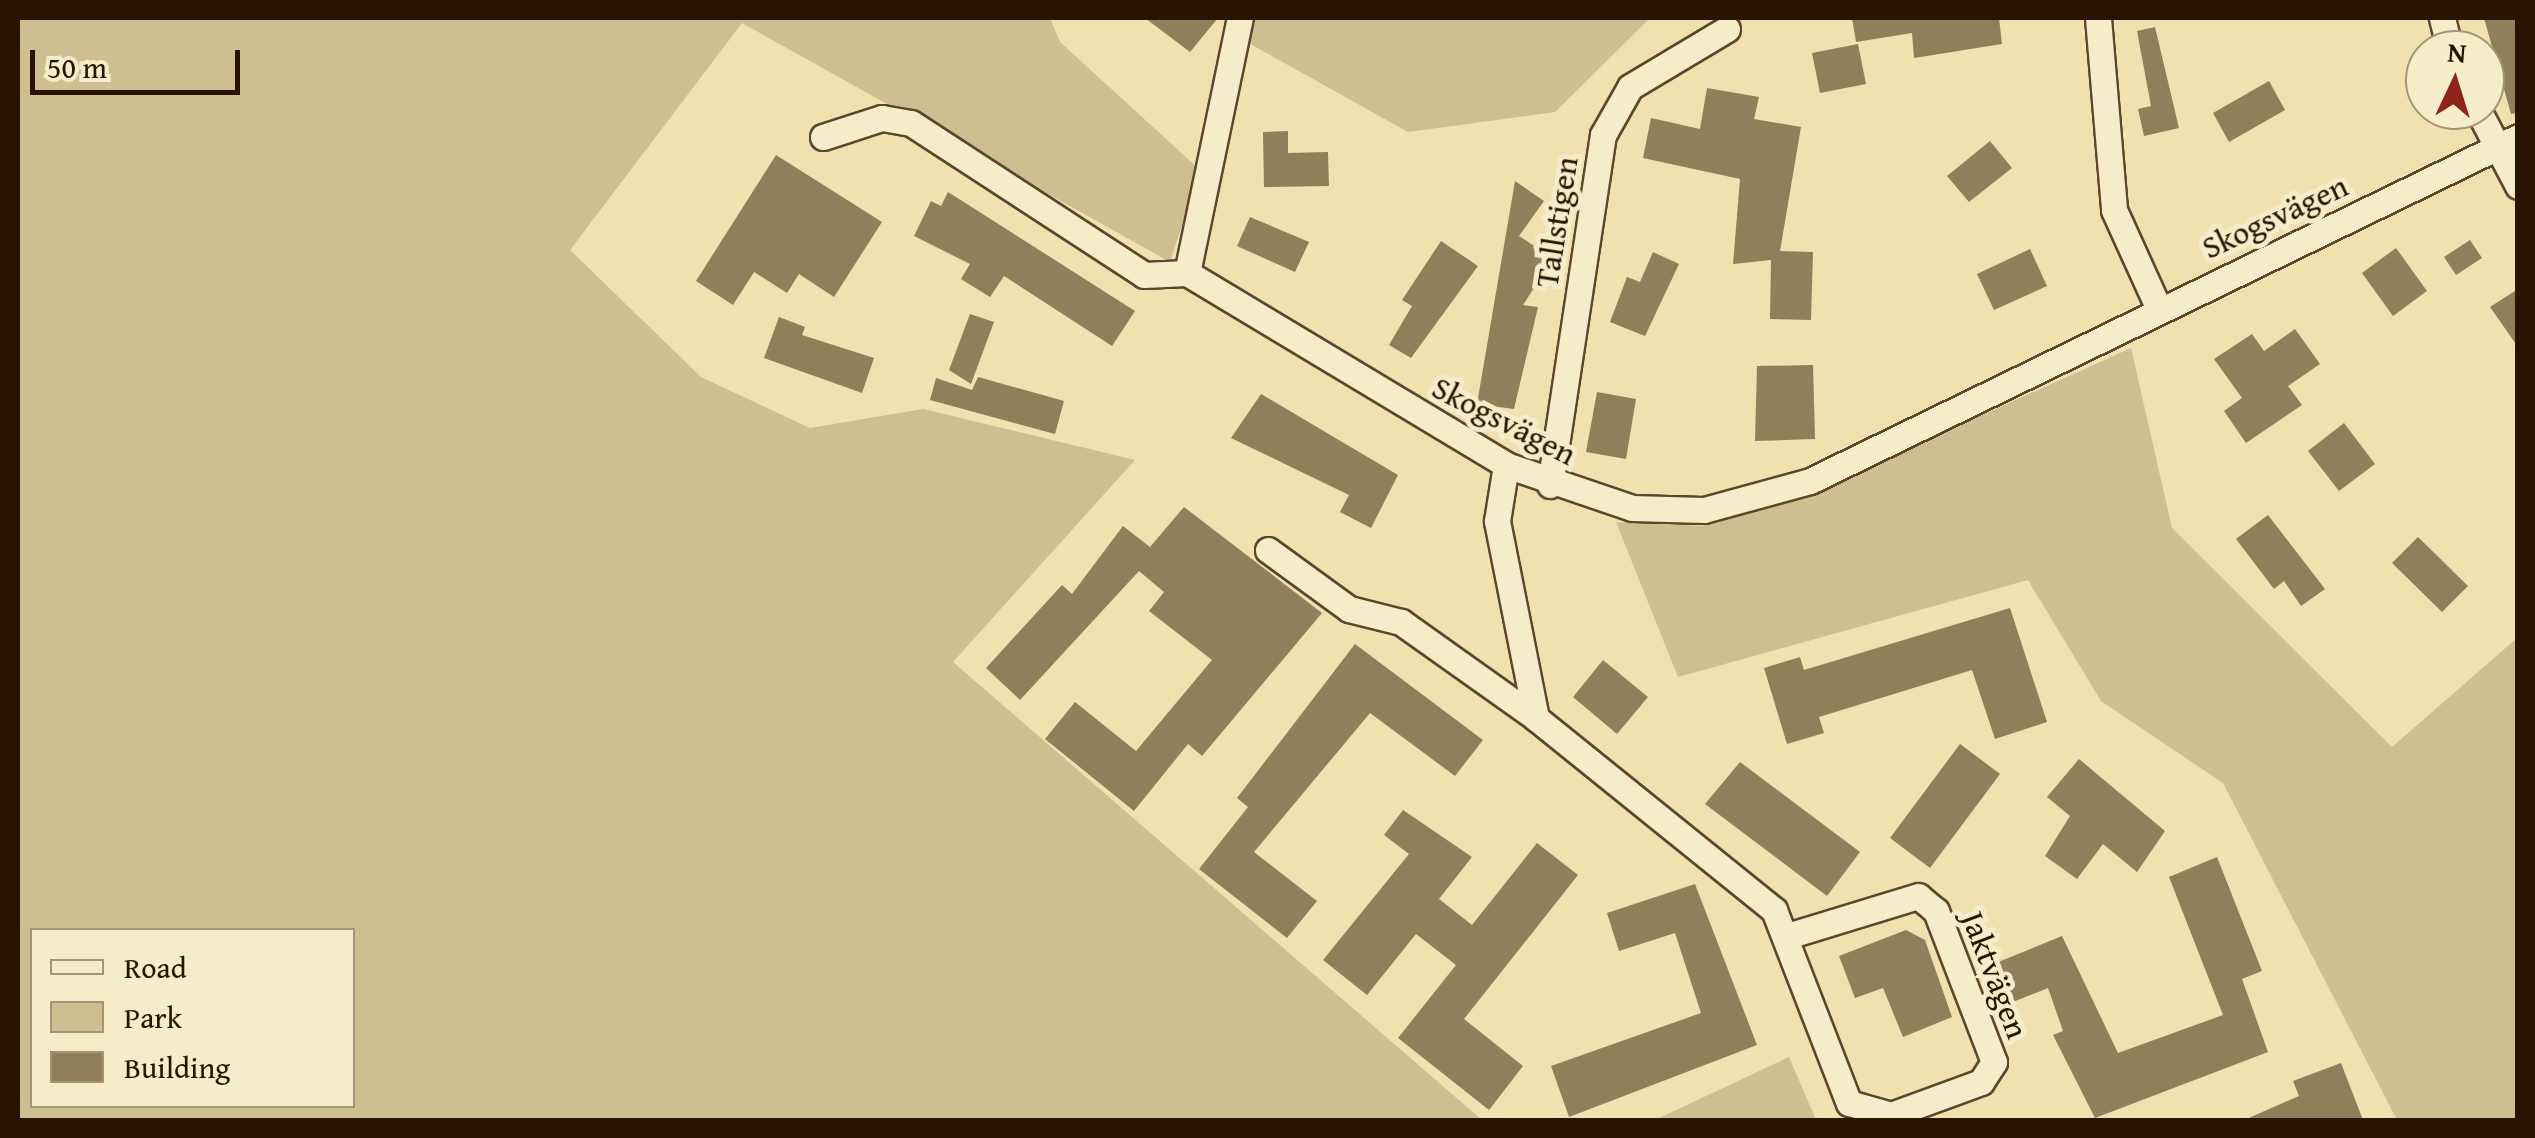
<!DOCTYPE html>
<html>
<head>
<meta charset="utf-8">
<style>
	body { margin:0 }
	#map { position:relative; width:2535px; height:1138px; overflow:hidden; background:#f0e1ae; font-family:"Gentium Book Plus",serif }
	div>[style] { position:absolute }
	.green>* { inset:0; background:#cebe90 }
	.building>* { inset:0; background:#917e5a }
	.roads { filter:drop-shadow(2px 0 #5c462c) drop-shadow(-2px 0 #5c462c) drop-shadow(0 2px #5c462c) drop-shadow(0 -2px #5c462c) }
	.street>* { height:25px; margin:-12.5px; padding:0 12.5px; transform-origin:12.5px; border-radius:12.5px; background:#f5ecca }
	span { translate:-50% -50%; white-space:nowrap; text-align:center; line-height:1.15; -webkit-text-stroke:10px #f5ecca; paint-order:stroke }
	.street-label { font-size:32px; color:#2a1300 }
	.frame { position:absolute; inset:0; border:20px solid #2a1300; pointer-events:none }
	.legend { position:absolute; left:30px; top:928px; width:325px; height:180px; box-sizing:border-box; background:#f5ecca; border:2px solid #a49579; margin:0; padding:12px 18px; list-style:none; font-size:30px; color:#2a1300 }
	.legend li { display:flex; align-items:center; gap:20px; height:50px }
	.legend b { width:50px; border:2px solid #a49579 }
	.north { position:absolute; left:2405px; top:30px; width:100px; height:100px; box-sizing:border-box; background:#f5ecca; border:2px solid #a49579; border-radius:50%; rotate:4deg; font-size:28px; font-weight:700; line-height:40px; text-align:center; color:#2a1300 }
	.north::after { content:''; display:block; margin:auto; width:35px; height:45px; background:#8f2418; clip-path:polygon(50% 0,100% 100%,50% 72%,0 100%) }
	.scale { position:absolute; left:30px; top:50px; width:210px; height:45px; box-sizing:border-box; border:5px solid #2a1300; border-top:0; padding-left:12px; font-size:30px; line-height:35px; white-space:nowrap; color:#2a1300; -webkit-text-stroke:8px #f5ecca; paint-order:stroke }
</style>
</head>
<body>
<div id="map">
	<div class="green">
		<i style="clip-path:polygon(evenodd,18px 18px,1050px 18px,1060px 42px,1200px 170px,1170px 262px,742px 23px,570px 250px,701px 377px,810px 428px,923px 409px,1135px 460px,953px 662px,1482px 1120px,18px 1120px,18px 18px,32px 930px,352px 930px,352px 1106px,32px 1106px,32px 930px)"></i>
		<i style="clip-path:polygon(1254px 18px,1650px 18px,1555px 112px,1408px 132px,1245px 41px)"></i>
		<i style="clip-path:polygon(2131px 348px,2172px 528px,2392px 747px,2517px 638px,2517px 1120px,2397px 1120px,2223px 783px,2101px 701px,2028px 580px,1678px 677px,1616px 522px,1702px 526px,1821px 488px)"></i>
		<i style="clip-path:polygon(1789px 1057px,1816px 1120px,1655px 1120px)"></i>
	</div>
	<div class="building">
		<i style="clip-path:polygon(1145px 18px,1218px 18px,1190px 52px)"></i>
		<i style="clip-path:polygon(1852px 18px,1999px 18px,2002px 44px,1914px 58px,1912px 33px,1856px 42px)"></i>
		<i style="clip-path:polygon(2484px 18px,2518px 18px,2518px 113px,2511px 114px)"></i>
		<i style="clip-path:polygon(2155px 27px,2179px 128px,2144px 136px,2138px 109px,2151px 106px,2137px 31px)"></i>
		<i style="clip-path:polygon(1858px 44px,1866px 84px,1820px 93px,1812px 53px)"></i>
		<i style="clip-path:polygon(2269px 81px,2285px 110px,2229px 142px,2213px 113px)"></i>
		<i style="clip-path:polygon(1707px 88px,1759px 97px,1754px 119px,1801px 127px,1780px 251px,1813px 252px,1811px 320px,1770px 319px,1771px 260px,1733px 264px,1740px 179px,1643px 158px,1651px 118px,1700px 129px)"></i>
		<i style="clip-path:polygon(1288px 131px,1288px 153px,1328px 152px,1329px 186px,1264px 187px,1263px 132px)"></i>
		<i style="clip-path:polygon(1990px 141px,2012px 168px,1969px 202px,1947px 176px)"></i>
		<i style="clip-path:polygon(776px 155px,882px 222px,834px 297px,799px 274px,787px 293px,754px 272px,733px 305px,696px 281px)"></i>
		<i style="clip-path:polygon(1515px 181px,1544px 201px,1519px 236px,1553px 258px,1523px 305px,1538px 307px,1514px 409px,1477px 404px)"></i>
		<i style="clip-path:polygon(948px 192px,1135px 311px,1112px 346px,1004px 276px,990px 297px,961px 279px,970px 264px,914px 236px,931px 201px,941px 206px)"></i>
		<i style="clip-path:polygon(1250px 217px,1309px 242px,1295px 272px,1237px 246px)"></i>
		<i style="clip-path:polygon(2470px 240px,2482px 258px,2456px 275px,2444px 257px)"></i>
		<i style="clip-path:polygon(1441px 241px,1478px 266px,1411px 358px,1389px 345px,1412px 306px,1402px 300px)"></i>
		<i style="clip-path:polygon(2396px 248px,2427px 291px,2393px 316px,2362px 273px)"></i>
		<i style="clip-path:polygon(2030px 249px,2047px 286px,1994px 310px,1977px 274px)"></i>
		<i style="clip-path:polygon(1653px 252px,1679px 264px,1645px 336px,1610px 322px,1627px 277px,1640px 282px)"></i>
		<i style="clip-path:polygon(2518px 289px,2518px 347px,2490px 307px)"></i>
		<i style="clip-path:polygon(970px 314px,994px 322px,971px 384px,949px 370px)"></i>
		<i style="clip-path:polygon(779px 317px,805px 327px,802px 335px,874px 358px,862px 393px,764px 358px)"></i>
		<i style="clip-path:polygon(2295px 329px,2320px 364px,2288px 386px,2302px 405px,2246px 443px,2224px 411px,2242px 398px,2214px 359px,2252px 334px,2264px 351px)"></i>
		<i style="clip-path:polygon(1813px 365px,1815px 439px,1755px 441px,1757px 366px)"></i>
		<i style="clip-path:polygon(978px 377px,1064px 401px,1055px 434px,930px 400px,936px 378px,972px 390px)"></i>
		<i style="clip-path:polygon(1597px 392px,1636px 399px,1626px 459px,1586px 452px)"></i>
		<i style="clip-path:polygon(1261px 394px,1398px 475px,1371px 528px,1340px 512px,1349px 495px,1231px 438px)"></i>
		<i style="clip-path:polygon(2344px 423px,2375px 464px,2339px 491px,2308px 451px)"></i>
		<i style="clip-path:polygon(1184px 507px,1322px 613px,1202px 756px,1188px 744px,1134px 811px,1045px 739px,1075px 702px,1136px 751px,1212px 660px,1149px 611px,1164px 592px,1139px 571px,1020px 700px,986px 668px,1062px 585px,1072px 594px,1123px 526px,1150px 547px)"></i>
		<i style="clip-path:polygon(2268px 515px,2325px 589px,2301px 606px,2284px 581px,2274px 589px,2236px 539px)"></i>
		<i style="clip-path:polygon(2418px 537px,2468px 586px,2442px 612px,2392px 563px)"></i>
		<i style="clip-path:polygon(2010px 608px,2047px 722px,1995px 739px,1972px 670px,1819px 717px,1824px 733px,1787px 744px,1764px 668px,1800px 657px,1804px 670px)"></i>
		<i style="clip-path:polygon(1355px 644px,1483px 740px,1455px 776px,1370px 713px,1254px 852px,1317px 901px,1287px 938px,1199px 869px,1248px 807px,1237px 798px)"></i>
		<i style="clip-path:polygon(1603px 660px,1648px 697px,1617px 734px,1573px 697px)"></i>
		<i style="clip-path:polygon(1960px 744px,2000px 774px,1930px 868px,1890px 838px)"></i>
		<i style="clip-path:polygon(2079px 759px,2165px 831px,2137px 872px,2103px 844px,2077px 879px,2045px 856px,2070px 816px,2047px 797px)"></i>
		<i style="clip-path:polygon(1740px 762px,1860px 852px,1827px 896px,1705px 804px)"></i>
		<i style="clip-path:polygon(1403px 810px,1472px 857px,1439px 899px,1472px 925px,1537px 843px,1578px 875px,1464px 1019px,1523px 1066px,1489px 1110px,1398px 1038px,1456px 965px,1416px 934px,1367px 995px,1323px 960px,1409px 854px,1384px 835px)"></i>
		<i style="clip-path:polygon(2217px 857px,2262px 971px,2242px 979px,2268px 1052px,2095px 1118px,2053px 1035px,2063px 1031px,2048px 988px,2003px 1006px,1986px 967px,2062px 936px,2118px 1053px,2223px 1015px,2169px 877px)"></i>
		<i style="clip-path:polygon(1695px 884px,1757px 1045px,1569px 1117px,1551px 1066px,1701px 1013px,1675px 933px,1619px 951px,1607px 913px)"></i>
		<i style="clip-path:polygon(1906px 930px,1925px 940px,1952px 1017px,1903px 1037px,1883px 988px,1855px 998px,1839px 956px)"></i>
		<i style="clip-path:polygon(2341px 1063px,2363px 1120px,2244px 1120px,2299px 1096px,2293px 1081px)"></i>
	</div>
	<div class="roads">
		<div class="street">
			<i style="left:2098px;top:18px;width:193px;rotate:85.2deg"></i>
			<i style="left:2114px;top:210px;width:107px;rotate:65.6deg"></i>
			<i style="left:2442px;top:18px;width:33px;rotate:76deg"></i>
			<i style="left:2478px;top:110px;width:86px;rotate:62.2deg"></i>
			<i style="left:823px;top:137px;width:62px;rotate:-17.9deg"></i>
			<i style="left:882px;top:118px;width:29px;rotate:10deg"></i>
			<i style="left:911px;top:123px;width:278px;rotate:33.1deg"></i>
			<i style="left:1144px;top:275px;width:43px;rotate:-2.7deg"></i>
			<i style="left:1187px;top:273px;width:372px;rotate:31deg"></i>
			<i style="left:1506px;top:465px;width:133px;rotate:18.8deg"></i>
			<i style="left:1632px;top:508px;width:72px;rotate:1.6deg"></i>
			<i style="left:1704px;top:510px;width:110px;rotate:-15.3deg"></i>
			<i style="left:1810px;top:481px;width:787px;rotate:-25.91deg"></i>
			<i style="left:1187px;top:273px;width:260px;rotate:-78.3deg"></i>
			<i style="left:1506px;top:465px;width:57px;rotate:99.1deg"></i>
			<i style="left:1497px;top:521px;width:201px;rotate:78.8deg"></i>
			<i style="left:1536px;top:718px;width:306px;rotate:38.9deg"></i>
			<i style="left:1774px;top:910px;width:207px;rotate:68.8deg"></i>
			<i style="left:1849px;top:1103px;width:44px;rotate:15.9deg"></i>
			<i style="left:1891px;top:1115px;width:96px;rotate:-20.1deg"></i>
			<i style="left:1981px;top:1082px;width:24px;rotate:-57deg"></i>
			<i style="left:1994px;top:1062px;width:162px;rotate:-111deg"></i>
			<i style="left:1936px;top:911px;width:23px;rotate:-140deg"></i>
			<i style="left:1918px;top:896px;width:137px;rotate:163deg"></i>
			<i style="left:1550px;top:485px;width:354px;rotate:-81.4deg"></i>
			<i style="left:1603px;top:135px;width:55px;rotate:-60.6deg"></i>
			<i style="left:1630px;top:87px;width:113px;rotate:-30.9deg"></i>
			<i style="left:1268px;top:550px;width:100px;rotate:36.1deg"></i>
			<i style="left:1349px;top:609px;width:54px;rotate:14deg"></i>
			<i style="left:1401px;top:622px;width:166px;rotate:35.4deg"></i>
		</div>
	</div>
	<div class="street-label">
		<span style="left:2275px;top:217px;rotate:-25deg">Skogsvägen</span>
		<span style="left:1557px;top:222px;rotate:-81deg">Tallstigen</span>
		<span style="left:1504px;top:421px;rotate:27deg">Skogsvägen</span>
		<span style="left:1995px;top:975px;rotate:69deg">Jaktvägen</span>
	</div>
	<div class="frame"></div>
	<ul class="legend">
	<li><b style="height:12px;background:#f5ecca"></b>Road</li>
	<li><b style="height:28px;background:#cebe90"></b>Park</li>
	<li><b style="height:28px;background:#917e5a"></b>Building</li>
	</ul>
	<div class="north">N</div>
	<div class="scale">50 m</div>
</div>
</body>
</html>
